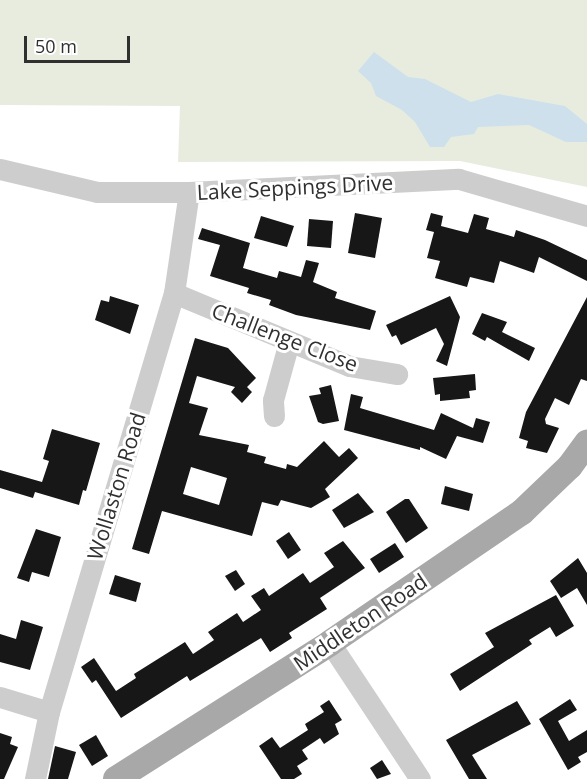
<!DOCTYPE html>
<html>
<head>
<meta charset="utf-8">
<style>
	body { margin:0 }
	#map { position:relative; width:587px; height:779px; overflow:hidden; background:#fff; font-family:"Open Sans",sans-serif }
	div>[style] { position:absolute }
	.green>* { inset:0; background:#e7ecdf }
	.water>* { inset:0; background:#cde0eb }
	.building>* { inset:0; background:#171717 }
	.minor>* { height:21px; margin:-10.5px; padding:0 10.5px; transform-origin:10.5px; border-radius:10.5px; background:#cdcdcd }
	.major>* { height:26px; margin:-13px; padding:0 13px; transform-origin:13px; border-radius:13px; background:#a8a8a8 }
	span { translate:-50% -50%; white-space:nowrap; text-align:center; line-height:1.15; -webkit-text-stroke:6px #fff; paint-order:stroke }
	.street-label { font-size:21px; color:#303030 }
	.scale { position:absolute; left:24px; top:36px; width:106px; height:27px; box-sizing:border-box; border:3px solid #303030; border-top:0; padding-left:8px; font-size:18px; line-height:21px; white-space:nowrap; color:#303030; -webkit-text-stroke:4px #fff; paint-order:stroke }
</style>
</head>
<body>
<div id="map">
	<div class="green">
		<i style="clip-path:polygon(0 0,587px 0,587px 187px,460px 161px,178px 162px,180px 106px,0 105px)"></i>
	</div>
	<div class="water">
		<i style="clip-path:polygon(374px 52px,408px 77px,425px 79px,471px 102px,498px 94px,565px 106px,587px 124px,587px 142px,566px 142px,529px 125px,478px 127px,474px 134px,451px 137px,444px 147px,430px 147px,415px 122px,402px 110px,376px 96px,371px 83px,358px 71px)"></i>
	</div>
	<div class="building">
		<i style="clip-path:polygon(355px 213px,382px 218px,375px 258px,348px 253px)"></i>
		<i style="clip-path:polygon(431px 213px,443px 216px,441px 226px,468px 233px,474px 214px,489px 218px,486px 229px,514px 237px,516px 230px,545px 240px,587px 260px,587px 281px,539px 257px,534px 273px,500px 261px,494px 283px,470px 277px,467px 287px,435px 278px,440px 261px,427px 258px,434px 232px,426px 230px)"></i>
		<i style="clip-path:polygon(261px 216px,294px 226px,287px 247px,254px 238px)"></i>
		<i style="clip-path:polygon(309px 219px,333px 221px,331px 248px,307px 246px)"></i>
		<i style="clip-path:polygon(202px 228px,250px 243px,243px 268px,277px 278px,279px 271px,301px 277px,306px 260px,319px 263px,313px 282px,337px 292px,335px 298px,376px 311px,370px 330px,296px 315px,269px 305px,271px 300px,247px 293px,249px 288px,210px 276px,220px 245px,198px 239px)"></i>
		<i style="clip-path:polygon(110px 296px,139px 305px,130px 334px,95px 320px,101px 300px,109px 302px)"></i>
		<i style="clip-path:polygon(450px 296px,460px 317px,447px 366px,436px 361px,444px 344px,436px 328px,401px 345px,396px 335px,392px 337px,386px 325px)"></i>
		<i style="clip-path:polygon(587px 297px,587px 381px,581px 379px,569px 405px,555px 398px,545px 419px,546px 424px,559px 428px,547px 453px,526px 448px,528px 441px,519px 438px,526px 412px)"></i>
		<i style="clip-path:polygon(482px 313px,507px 322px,502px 332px,535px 348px,529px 361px,487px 337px,485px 341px,472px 334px)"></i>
		<i style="clip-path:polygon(evenodd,195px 338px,228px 348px,256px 378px,247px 387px,252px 392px,242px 403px,231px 392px,235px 387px,197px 376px,189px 403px,208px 408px,199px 435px,249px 445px,247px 452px,266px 457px,264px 463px,286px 469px,287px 464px,297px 467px,324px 441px,339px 457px,349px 448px,358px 458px,325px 489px,330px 497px,311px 508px,281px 500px,278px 506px,262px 502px,252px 536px,162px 511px,149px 554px,132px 549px,195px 338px,191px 467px,227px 478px,219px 505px,183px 494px,191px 467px)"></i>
		<i style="clip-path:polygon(475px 374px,476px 390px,469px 391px,470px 398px,440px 401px,440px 394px,435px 395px,433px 378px)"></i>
		<i style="clip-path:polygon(331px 385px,339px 421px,323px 424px,318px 422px,309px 396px,321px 394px,319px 388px)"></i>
		<i style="clip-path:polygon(351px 394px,363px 397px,360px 408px,434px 430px,441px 413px,473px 428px,476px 418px,490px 422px,483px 443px,457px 436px,446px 459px,420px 447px,420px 450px,344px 430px)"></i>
		<i style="clip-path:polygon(52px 429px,100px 443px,86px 491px,83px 490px,79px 505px,35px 492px,33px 498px,0 488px,0 470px,42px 482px,49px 461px,43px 459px)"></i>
		<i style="clip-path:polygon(445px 486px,473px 494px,469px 511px,441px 504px)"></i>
		<i style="clip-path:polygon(358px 493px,374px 512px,344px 528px,332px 510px)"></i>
		<i style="clip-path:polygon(405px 499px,409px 499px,428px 528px,406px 543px,386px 512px)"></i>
		<i style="clip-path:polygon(36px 529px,61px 537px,49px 577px,32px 572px,29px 582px,17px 578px)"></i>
		<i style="clip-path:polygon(289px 532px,301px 550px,288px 559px,276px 541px)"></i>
		<i style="clip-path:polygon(343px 541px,365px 568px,320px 598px,327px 609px,289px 633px,292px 638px,270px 652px,261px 638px,190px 681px,187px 676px,121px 718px,96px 680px,92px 683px,81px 667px,94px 658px,116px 691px,136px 678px,134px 674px,185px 642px,193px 654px,214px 640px,208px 632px,237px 613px,243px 622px,261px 610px,251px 596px,264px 588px,269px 596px,303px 573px,310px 583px,334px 567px,324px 553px)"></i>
		<i style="clip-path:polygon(395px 543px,404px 557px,379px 573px,370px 559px)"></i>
		<i style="clip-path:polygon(578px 558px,587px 573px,587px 605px,577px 588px,561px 598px,550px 581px)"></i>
		<i style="clip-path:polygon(236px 570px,245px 584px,235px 591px,225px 576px)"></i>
		<i style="clip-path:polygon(115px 575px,141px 583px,136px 602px,109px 594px)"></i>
		<i style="clip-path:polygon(556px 595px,574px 626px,556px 637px,550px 627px,529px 640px,532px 644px,460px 691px,450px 674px,494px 647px,485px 633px)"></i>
		<i style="clip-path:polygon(21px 620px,43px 627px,30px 670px,0 662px,0 634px,16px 639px)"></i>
		<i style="clip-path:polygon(570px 699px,577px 710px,558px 721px,569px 741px,587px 730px,587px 752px,578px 757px,581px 762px,568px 770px,539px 719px)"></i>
		<i style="clip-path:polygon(329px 700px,342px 720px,335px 724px,339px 734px,324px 744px,320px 738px,302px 750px,308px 759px,297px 766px,302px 774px,294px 779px,281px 779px,259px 746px,272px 737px,280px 748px,308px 730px,305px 724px,324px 712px,320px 706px)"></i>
		<i style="clip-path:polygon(517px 701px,531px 724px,472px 755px,487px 779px,469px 779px,446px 740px)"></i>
		<i style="clip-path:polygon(0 733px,12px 737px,10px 744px,18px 747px,4px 779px,0 779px)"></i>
		<i style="clip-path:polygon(96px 735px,108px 756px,92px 766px,79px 745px)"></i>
		<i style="clip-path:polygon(55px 746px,76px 752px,68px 779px,48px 779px)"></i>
		<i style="clip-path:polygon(382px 760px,391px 774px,377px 779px,370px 768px)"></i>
	</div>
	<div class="minor">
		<i style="left:0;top:169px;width:100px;rotate:13.3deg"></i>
		<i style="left:97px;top:192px;width:92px"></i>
		<i style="left:189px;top:192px;width:270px;rotate:-2.8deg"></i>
		<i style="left:459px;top:179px;width:133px;rotate:16.1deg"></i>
		<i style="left:174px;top:293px;width:190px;rotate:22.6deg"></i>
		<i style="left:349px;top:366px;width:49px;rotate:9.5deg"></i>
		<i style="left:274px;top:416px;width:16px;rotate:-94deg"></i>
		<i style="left:273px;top:400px;width:60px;rotate:-74.6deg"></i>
		<i style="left:330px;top:643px;width:163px;rotate:56.5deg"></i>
		<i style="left:0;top:697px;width:51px;rotate:17deg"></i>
		<i style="left:35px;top:779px;width:68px;rotate:-78.2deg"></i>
		<i style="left:49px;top:712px;width:437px;rotate:-73.4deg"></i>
		<i style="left:174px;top:293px;width:102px;rotate:-81.6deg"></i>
	</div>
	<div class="major">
		<i style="left:116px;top:779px;width:254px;rotate:-32.4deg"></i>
		<i style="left:330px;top:643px;width:232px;rotate:-34.3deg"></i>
		<i style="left:522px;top:512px;width:66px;rotate:-43.8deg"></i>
		<i style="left:570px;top:466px;width:29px;rotate:-54deg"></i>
	</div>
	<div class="street-label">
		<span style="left:295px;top:187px;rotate:-3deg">Lake Seppings Drive</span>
		<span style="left:285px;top:337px;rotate:21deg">Challenge Close</span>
		<span style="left:116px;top:486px;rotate:-73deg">Wollaston Road</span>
		<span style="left:360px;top:622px;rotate:-34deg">Middleton Road</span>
	</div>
	<div class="scale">50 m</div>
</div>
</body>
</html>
